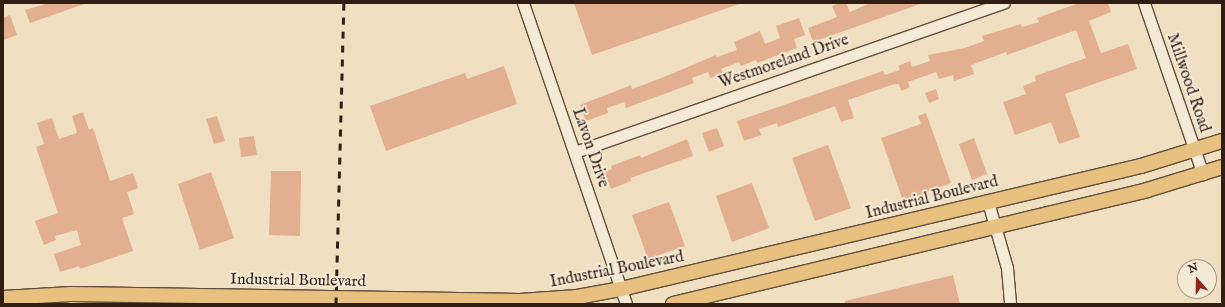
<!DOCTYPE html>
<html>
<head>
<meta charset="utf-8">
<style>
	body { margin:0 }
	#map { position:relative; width:1225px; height:307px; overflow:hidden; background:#f0dfc0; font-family:"IM FELL English",serif }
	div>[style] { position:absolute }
	.building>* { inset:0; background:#e2af90 }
	.roads { filter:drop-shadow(1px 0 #604e3e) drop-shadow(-1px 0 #604e3e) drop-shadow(0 1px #604e3e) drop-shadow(0 -1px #604e3e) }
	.minor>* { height:11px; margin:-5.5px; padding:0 5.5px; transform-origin:5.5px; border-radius:5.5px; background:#f5ead6 }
	.major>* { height:14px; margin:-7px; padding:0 7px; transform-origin:7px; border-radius:7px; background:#e8c080 }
	.rail>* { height:3px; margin-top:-1.5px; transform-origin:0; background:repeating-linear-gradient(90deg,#301d13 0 7px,transparent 0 14px) }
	span { translate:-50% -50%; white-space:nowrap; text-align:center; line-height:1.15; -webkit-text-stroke:4px #f5ead6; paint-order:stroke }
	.street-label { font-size:16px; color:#301d13 }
	.frame { position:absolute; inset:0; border:4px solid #301d13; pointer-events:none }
	.north { position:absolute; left:1177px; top:259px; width:40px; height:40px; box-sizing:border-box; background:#f5ead6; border:1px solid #a69888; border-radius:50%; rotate:340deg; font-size:11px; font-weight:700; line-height:16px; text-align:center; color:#301d13 }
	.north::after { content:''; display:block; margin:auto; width:14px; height:18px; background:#8f2418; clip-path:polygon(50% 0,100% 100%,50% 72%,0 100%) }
</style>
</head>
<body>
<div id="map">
	<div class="building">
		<i style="clip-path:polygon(49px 3px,84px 3px,84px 4px,30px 23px,25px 10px)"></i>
		<i style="clip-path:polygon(574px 3px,739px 3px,739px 4px,592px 55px)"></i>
		<i style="clip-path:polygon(839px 3px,846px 3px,850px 12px,870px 3px,920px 4px,813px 42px,808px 28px,837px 17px,832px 6px)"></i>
		<i style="clip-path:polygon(1079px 3px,1108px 3px,1111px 12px,1089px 21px,1101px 53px,1128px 44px,1137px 69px,1065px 94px,1080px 137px,1059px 144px,1051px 122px,1015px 135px,1003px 102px,1026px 94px,1023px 86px,1036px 81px,1035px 76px,1086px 58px,1076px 30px,1007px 55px,1006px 52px,971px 65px,974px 74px,954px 81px,953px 75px,939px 79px,936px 72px,908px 82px,910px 87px,901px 91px,899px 84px,891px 85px,848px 100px,854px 118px,841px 122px,835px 106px,778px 127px,777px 123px,759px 129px,761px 135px,744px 141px,737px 121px,883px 71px,885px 75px,900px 70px,898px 66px,910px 61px,912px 67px,930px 61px,928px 55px,965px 48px,984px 41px,982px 36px,1021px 24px,1022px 27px,1039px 22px,1037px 18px)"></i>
		<i style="clip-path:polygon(10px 15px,17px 35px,3px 40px,3px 18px)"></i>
		<i style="clip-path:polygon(799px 18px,805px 35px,794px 39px,797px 48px,757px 63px,756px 60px,741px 66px,739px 62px,721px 69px,723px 73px,710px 78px,708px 72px,692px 78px,694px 83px,626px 108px,624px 102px,607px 108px,608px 113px,586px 121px,580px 105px,631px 85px,632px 89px,664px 77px,716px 55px,717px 57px,737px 50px,734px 42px,760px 31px,765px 44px,780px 38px,776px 26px)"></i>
		<i style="clip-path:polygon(504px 66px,517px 104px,386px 151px,370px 106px,465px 73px,467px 79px)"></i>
		<i style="clip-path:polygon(936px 89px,939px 99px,929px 103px,925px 93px)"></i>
		<i style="clip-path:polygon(83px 112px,89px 130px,93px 128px,110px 181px,133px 173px,138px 188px,127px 192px,134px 214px,122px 218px,133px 251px,80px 269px,79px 266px,60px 272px,54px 254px,81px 245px,77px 230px,55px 236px,56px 240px,44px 245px,35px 221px,58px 213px,36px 147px,44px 144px,37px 123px,52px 118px,59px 139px,77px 133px,72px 116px)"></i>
		<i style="clip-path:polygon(926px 113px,951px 183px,903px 201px,881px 138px,921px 124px,918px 116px)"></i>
		<i style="clip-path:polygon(217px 116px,225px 141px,214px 144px,206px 119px)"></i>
		<i style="clip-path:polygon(717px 128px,724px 146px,709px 152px,702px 133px)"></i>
		<i style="clip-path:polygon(254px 136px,257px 155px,241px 157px,239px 138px)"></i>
		<i style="clip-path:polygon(974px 138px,987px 174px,972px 180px,959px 144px)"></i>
		<i style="clip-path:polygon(687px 139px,693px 156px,630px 178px,631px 181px,611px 189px,604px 172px,612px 169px,611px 166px,640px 155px,641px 158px)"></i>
		<i style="clip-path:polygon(828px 145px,851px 208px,815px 221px,792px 158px)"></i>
		<i style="clip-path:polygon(271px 171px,301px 171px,300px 236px,269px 235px)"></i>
		<i style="clip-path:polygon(211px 172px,234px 238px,200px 250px,178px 184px)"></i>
		<i style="clip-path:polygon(752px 183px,769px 228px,732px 242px,716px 196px)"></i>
		<i style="clip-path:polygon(669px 202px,685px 246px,648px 259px,632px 215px)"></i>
		<i style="clip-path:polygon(953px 275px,960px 304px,845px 304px,845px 301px)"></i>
	</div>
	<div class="roads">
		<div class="minor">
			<i style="left:523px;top:3px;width:318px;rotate:71.1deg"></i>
			<i style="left:1144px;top:3px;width:181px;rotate:71deg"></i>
			<i style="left:575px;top:152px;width:454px;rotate:-19.2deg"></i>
			<i style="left:988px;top:202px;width:69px;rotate:73.9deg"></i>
			<i style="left:1007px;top:268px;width:36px;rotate:85deg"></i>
		</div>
		<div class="major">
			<i style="left:3px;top:298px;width:68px;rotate:-3.4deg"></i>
			<i style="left:71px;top:294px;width:449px;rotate:0.9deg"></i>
			<i style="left:520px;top:301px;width:57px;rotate:-4deg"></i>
			<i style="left:577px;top:297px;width:45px;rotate:-10.3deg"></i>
			<i style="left:621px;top:289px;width:534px;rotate:-13.31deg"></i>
			<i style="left:1141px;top:166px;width:85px;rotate:-17.2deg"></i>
			<i style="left:673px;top:304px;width:488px;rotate:-13.5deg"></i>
			<i style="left:1147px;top:190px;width:78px;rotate:-17deg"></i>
		</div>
	</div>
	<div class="rail">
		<i style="left:336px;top:304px;width:301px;rotate:-88.5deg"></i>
	</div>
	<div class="street-label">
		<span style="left:784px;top:62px;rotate:-19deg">Westmoreland Drive</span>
		<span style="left:1188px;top:83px;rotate:71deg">Millwood Road</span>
		<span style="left:590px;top:148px;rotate:71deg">Lavon Drive</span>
		<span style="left:932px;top:198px;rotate:-14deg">Industrial Boulevard</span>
		<span style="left:617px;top:270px;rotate:-11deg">Industrial Boulevard</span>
		<span style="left:298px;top:281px;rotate:1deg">Industrial Boulevard</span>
	</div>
	<div class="frame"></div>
	<div class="north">N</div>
</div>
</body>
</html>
